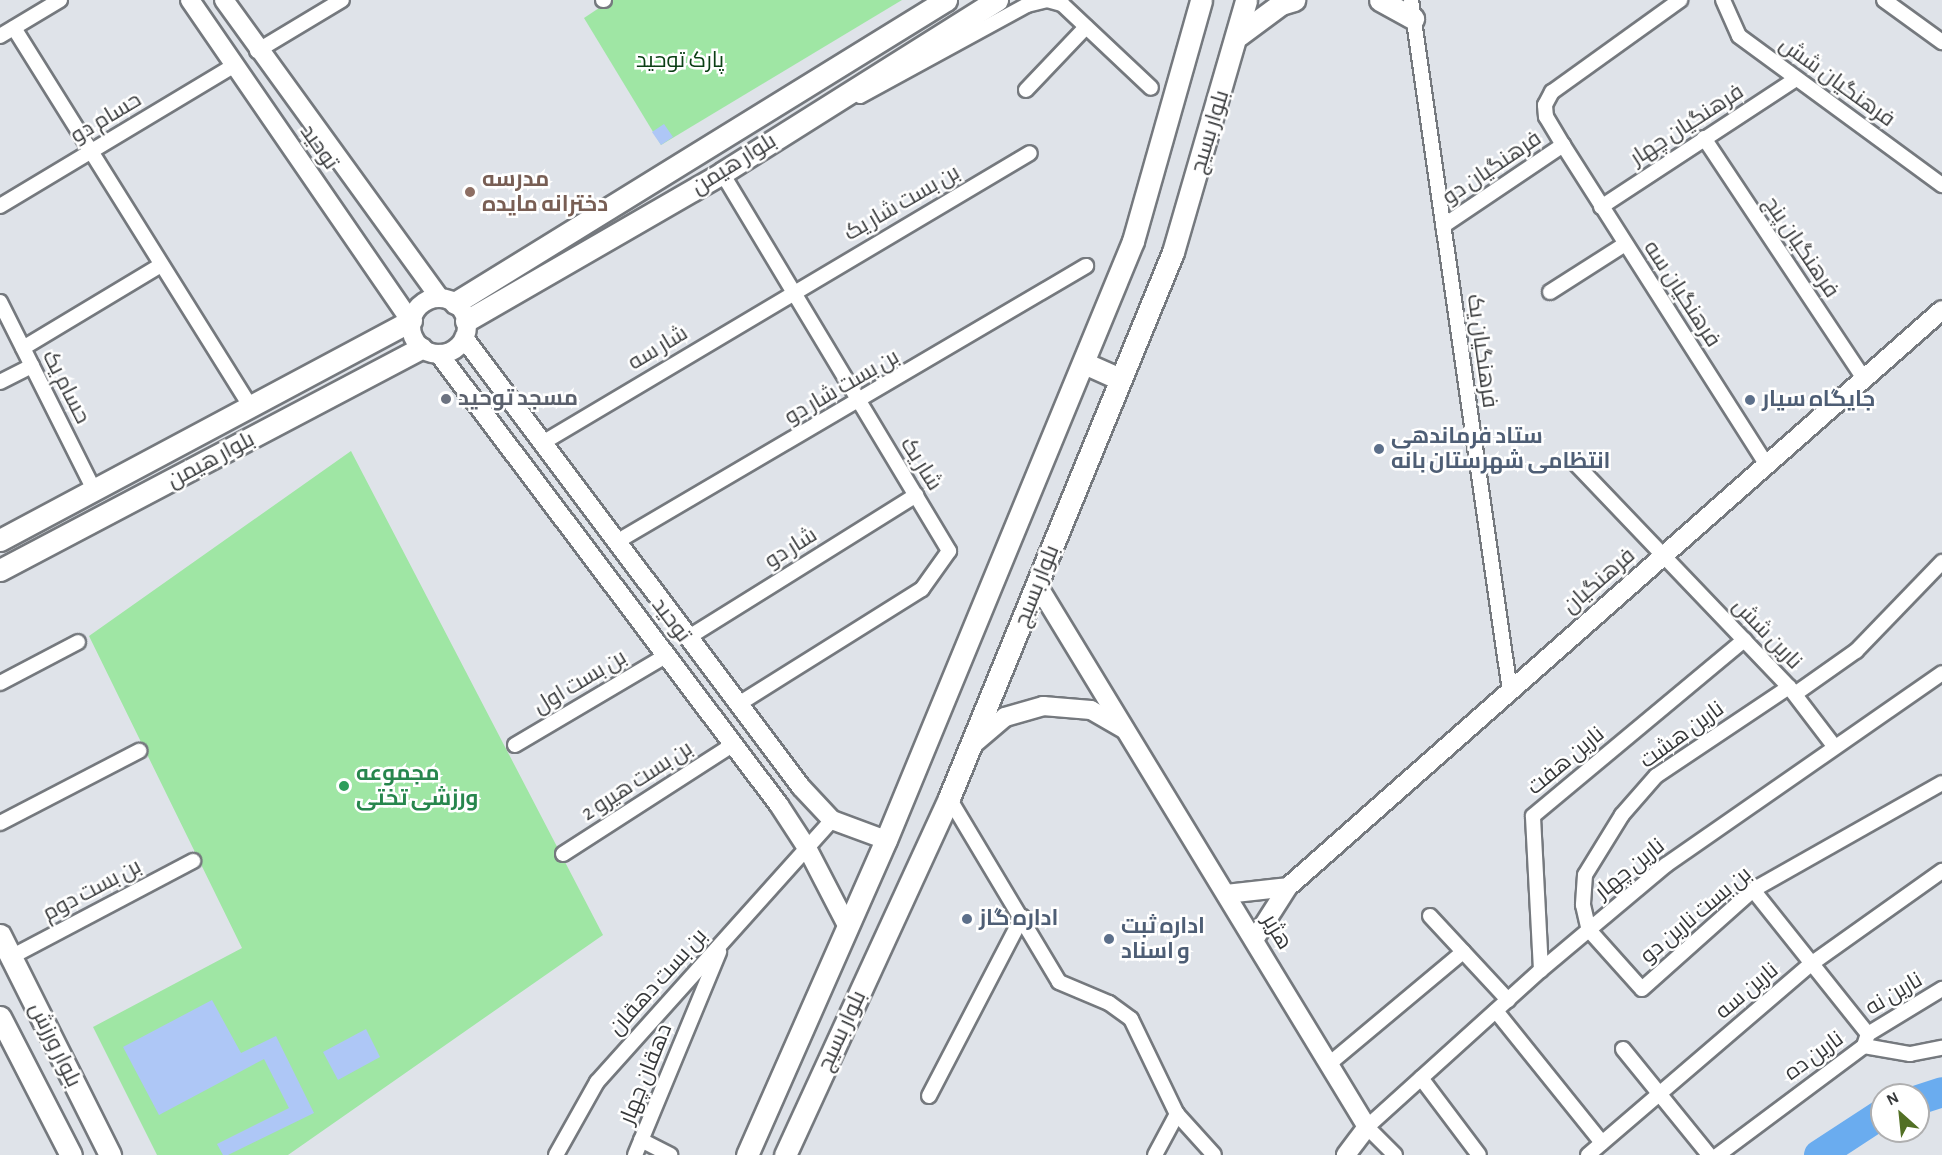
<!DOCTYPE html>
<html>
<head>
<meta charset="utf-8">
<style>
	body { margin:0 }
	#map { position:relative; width:1942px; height:1155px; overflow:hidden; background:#dfe3e9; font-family:"Alegreya Sans",Cairo,sans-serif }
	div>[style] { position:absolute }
	.green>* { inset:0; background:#9fe6a4 }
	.river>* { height:30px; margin:-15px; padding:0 15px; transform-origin:15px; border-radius:15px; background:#6aacef }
	.building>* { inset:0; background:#aec7f6 }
	.roads { filter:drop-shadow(2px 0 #75797e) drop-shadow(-2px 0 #75797e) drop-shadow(0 2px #75797e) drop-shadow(0 -2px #75797e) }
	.street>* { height:14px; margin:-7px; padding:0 7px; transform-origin:7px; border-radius:7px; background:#fff }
	.secondary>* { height:18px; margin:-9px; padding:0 9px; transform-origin:9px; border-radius:9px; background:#fff }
	.secondary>.ring { margin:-9px; padding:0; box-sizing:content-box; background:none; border:18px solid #fff; border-radius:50% }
	.primary>* { height:21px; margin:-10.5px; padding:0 10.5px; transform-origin:10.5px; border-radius:10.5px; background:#fff }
	.dots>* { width:16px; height:16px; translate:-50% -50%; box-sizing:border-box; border:3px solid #fff; border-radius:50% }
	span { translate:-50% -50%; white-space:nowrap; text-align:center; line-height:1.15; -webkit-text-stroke:5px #fff; paint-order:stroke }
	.park-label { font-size:22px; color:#0b4015 }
	.street-label { font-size:22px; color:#36383a }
	.education-label { font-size:22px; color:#785e54; font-weight:700 }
	.left { translate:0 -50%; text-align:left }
	.worship-label { font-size:22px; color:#5b616d; font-weight:700 }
	.service-label { font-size:22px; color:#4e5e75; font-weight:700 }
	.leisure-label { font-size:22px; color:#27864d; font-weight:700 }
	.north { position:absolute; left:1870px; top:1083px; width:60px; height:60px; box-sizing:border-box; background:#fff; border:2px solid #afafb0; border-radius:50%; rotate:333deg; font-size:16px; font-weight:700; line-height:24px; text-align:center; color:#36383a }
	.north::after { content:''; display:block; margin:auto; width:21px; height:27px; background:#527025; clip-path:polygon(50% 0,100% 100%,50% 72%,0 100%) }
</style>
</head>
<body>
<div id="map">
	<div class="green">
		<i style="clip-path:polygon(611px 0,902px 0,661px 145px,584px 18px)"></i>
		<i style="clip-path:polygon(351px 451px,603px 935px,288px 1155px,157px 1155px,93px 1027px,242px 948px,89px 636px)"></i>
	</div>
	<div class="river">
		<i style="left:1918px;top:1100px;width:25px;rotate:-18deg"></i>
		<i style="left:1819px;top:1155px;width:75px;rotate:-33.1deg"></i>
	</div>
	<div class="building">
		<i style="clip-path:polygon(664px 124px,673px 137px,661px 145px,652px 132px)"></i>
		<i style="clip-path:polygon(212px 1000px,241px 1053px,276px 1036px,314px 1113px,228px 1155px,223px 1155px,217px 1144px,289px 1108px,264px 1059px,159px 1115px,123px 1047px)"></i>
		<i style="clip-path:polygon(366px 1029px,380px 1057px,338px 1080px,323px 1052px)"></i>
	</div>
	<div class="roads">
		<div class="street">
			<i style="left:603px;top:0;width:1px"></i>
			<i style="left:1411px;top:0;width:698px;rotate:81.85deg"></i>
			<i style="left:1723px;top:0;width:39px;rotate:66deg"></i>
			<i style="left:1739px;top:36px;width:252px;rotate:36.3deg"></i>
			<i style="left:1884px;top:0;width:72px;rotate:35.9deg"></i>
			<i style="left:14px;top:28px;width:448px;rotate:58deg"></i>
			<i style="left:0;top:36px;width:70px;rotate:-31deg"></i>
			<i style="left:257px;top:51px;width:99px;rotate:-31deg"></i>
			<i style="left:1026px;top:90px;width:87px;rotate:-46.4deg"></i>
			<i style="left:860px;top:96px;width:190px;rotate:-28.6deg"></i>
			<i style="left:1027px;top:5px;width:21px;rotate:-14deg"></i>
			<i style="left:1047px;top:0;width:16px;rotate:15deg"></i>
			<i style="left:1062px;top:4px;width:122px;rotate:43.3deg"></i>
			<i style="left:1704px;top:138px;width:289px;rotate:56.4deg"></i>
			<i style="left:1563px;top:145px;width:379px;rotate:57.5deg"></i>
			<i style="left:722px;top:173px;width:441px;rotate:59deg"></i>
			<i style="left:949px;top:551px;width:47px;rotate:125.4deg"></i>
			<i style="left:922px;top:589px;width:216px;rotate:147.9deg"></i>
			<i style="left:0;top:206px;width:272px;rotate:-31deg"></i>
			<i style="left:1601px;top:207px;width:233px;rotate:-33.3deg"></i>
			<i style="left:1443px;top:226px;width:145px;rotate:-34deg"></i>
			<i style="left:1563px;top:145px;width:33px;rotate:-121deg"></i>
			<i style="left:1546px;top:117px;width:12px;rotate:-95deg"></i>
			<i style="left:1545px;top:105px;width:15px;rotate:-62deg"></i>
			<i style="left:1552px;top:92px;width:158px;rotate:-35.7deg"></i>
			<i style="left:1550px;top:292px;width:89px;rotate:-32.6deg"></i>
			<i style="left:0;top:302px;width:210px;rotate:63.4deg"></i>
			<i style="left:23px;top:348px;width:161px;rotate:-31deg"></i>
			<i style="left:0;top:382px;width:36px;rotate:-27deg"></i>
			<i style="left:544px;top:442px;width:565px;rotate:-30.74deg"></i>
			<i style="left:1573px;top:461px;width:313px;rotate:46.3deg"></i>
			<i style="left:1789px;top:687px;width:74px;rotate:52.7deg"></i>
			<i style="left:618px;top:541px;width:543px;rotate:-30.44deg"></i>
			<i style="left:689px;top:637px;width:268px;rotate:-32deg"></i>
			<i style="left:0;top:683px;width:88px;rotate:-27.7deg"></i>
			<i style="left:1789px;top:687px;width:160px;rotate:146.2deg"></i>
			<i style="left:1656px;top:776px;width:52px;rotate:131.1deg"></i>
			<i style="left:1622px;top:815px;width:70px;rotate:121.7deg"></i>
			<i style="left:1585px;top:875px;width:30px;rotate:94deg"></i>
			<i style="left:1583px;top:905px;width:26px;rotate:77deg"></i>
			<i style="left:1589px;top:930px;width:79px;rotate:48.1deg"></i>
			<i style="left:1642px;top:989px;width:149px;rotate:-41.7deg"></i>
			<i style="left:1753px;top:890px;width:217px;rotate:-29.5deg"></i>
			<i style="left:1795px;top:694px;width:75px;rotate:-35.2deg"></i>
			<i style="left:1856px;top:651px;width:124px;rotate:-46deg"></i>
			<i style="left:515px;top:745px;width:177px;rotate:-30.6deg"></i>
			<i style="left:949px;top:798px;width:214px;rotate:59.1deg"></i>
			<i style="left:1059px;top:982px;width:54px;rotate:22.8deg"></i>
			<i style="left:1109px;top:1003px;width:27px;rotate:36deg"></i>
			<i style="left:1131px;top:1019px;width:106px;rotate:64.2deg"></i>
			<i style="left:1177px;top:1114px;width:55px;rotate:47.9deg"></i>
			<i style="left:0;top:823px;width:157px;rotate:-27.4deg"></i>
			<i style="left:563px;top:854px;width:203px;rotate:-32.8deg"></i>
			<i style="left:1430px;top:916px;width:115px;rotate:47.1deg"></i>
			<i style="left:11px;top:957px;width:206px;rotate:-27.8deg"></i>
			<i style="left:1541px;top:970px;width:154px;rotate:-93deg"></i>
			<i style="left:1533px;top:816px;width:275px;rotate:-39.8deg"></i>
			<i style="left:1496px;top:1011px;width:169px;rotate:51.2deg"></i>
			<i style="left:1868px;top:1034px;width:87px;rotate:-31.3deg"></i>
			<i style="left:1864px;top:1046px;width:47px;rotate:9.9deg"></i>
			<i style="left:1910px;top:1054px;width:33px;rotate:-11deg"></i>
			<i style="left:1623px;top:1049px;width:136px;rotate:50.9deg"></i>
			<i style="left:1329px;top:1064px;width:175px;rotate:-39.9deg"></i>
			<i style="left:1421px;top:1078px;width:96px;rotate:53deg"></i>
			<i style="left:929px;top:1096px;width:202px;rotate:-62.5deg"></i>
			<i style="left:641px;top:1140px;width:33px;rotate:27deg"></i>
			<i style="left:556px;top:1155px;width:84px;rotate:-60.7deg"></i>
			<i style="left:597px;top:1082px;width:352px;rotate:-48.1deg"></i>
			<i style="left:635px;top:1155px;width:220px;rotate:-67.5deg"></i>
			<i style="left:1155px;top:1155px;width:47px;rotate:-61.8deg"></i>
			<i style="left:1395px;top:1155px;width:40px;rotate:-135deg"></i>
			<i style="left:1367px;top:1127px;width:234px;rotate:-42.1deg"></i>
			<i style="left:1541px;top:970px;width:163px;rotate:-40deg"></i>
			<i style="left:1666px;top:865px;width:336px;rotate:-34.8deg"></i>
			<i style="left:1588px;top:1155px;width:294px;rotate:-40.6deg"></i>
			<i style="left:1811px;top:964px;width:161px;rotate:-35.4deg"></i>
			<i style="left:1718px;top:1155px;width:182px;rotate:-36.7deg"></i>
			<i style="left:1864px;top:1046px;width:13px;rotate:-72deg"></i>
			<i style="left:1868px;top:1034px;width:184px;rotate:-128.6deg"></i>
		</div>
		<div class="secondary">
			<i style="left:190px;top:0;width:390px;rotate:55.5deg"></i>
			<i style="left:224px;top:0;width:368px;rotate:54.1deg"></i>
			<i class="ring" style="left:411px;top:298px;width:38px;height:38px"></i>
			<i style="left:464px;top:338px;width:561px;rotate:53.11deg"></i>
			<i style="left:801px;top:787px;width:45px;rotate:46.8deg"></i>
			<i style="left:832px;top:820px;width:58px;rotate:20.3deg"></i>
			<i style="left:439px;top:354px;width:565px;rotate:52.99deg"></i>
			<i style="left:779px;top:805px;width:51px;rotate:56.9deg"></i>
			<i style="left:807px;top:848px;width:89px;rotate:62.6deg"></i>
			<i style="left:1038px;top:586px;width:633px;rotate:58.69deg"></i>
			<i style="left:1367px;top:1127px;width:35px;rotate:127deg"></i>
			<i style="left:970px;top:747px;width:46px;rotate:-40.6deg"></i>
			<i style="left:1005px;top:717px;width:40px;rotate:-16deg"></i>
			<i style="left:1043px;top:706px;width:48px;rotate:4.8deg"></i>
			<i style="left:1091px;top:710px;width:39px;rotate:30deg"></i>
			<i style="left:1226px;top:894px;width:62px;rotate:-6.4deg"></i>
			<i style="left:1254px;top:940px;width:63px;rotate:-57.3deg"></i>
			<i style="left:1288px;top:887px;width:872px;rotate:-41.42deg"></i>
		</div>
		<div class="primary">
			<i style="left:1380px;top:0;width:38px;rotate:29deg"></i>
			<i style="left:1239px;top:35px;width:52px;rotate:-36.4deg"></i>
			<i style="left:1281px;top:4px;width:14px;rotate:-17deg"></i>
			<i style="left:455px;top:303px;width:577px;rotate:-31.68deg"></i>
			<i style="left:466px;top:321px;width:296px;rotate:-30deg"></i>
			<i style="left:722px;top:173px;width:325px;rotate:-32.2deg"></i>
			<i style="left:1084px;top:363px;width:39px;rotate:24deg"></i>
			<i style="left:0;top:540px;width:466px;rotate:-28.1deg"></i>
			<i style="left:0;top:570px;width:476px;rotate:-27.8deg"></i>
			<i style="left:0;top:935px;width:246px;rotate:63.4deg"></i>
			<i style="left:0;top:1017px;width:155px;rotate:62.8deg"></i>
			<i style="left:747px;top:1155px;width:344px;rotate:-66.2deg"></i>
			<i style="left:886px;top:840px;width:648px;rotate:-67.59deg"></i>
			<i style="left:1133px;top:241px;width:250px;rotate:-74.2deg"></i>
			<i style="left:785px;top:1155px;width:393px;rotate:-65.3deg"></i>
			<i style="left:949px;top:798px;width:590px;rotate:-67.69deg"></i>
			<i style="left:1173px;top:252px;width:262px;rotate:-73.8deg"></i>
		</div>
	</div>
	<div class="dots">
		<i style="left:470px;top:192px;background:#8d6e63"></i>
		<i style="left:446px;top:399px;background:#6b7280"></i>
		<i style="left:1750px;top:400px;background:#5c6f8a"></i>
		<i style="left:1379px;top:449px;background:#5c6f8a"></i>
		<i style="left:344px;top:786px;background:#2e9e5b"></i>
		<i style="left:967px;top:919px;background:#5c6f8a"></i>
		<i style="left:1109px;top:939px;background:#5c6f8a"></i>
	</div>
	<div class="park-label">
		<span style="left:680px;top:61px">پارک توحید</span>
	</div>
	<div class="street-label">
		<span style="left:1837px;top:82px;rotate:36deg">فرهنگیان شش</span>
		<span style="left:106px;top:118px;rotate:-31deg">حسام دو</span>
		<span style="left:1687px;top:125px;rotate:-33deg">فرهنگیان چهار</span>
		<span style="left:1210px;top:132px;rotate:-73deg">بلوار بسیج</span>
		<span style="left:319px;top:147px;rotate:55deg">توحید</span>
		<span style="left:734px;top:164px;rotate:-32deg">بلوار هیمن</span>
		<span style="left:1492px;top:168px;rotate:-34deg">فرهنگیان دو</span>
		<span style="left:902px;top:203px;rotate:-30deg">بن بست شار یک</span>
		<span style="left:1801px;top:247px;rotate:56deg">فرهنگیان پنج</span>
		<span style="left:1682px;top:294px;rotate:57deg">فرهنگیان سه</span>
		<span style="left:658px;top:348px;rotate:-31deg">شار سه</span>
		<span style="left:1482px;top:351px;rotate:82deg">فرهنگیان یک</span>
		<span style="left:66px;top:387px;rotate:63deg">حسام یک</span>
		<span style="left:842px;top:387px;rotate:-30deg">بن بست شار دو</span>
		<span style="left:211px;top:460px;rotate:-28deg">بلوار هیمن</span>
		<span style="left:921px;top:464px;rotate:58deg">شار یک</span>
		<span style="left:791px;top:548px;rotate:-32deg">شار دو</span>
		<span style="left:1599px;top:581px;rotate:-41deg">فرهنگیان</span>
		<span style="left:1037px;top:586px;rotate:-68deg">بلوار بسیج</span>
		<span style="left:671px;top:620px;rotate:53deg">توحید</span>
		<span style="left:1767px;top:634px;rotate:46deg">نارین شش</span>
		<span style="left:580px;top:682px;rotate:-31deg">بن بست اول</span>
		<span style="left:1682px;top:735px;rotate:-36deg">نارین هشت</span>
		<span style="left:1566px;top:761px;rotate:-40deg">نارین هفت</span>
		<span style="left:637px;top:781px;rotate:-33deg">بن بست هیرو 2</span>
		<span style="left:1630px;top:869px;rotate:-39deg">نارین چهار</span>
		<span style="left:92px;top:890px;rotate:-28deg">بن بست دوم</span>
		<span style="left:1696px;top:915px;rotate:-40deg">بن بست نارین دو</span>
		<span style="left:1277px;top:932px;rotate:59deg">هژیر</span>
		<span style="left:658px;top:982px;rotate:-48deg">بن بست دهقان</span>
		<span style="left:1747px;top:991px;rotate:-40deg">نارین سه</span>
		<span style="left:1894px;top:994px;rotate:-31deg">نارین نه</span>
		<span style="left:842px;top:1031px;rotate:-65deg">بلوار بسیج</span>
		<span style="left:55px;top:1045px;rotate:64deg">بلوار ورزش</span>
		<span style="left:1814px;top:1056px;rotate:-36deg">نارین ده</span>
		<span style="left:646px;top:1074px;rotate:-68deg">دهقان چهار</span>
	</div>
	<div class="education-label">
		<span class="left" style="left:482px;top:192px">مدرسه<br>دخترانه مایده</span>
	</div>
	<div class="worship-label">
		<span class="left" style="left:458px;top:399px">مسجد توحید</span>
	</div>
	<div class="service-label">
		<span class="left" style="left:1762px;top:400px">جایگاه سیار</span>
		<span class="left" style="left:1391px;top:449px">ستاد فرماندهی<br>انتظامی شهرستان بانه</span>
		<span class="left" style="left:979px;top:919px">اداره گاز</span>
		<span class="left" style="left:1121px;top:939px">اداره ثبت<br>و اسناد</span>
	</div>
	<div class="leisure-label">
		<span class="left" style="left:356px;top:786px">مجموعه<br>ورزشی تختی</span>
	</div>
	<div class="north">N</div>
</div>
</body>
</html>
